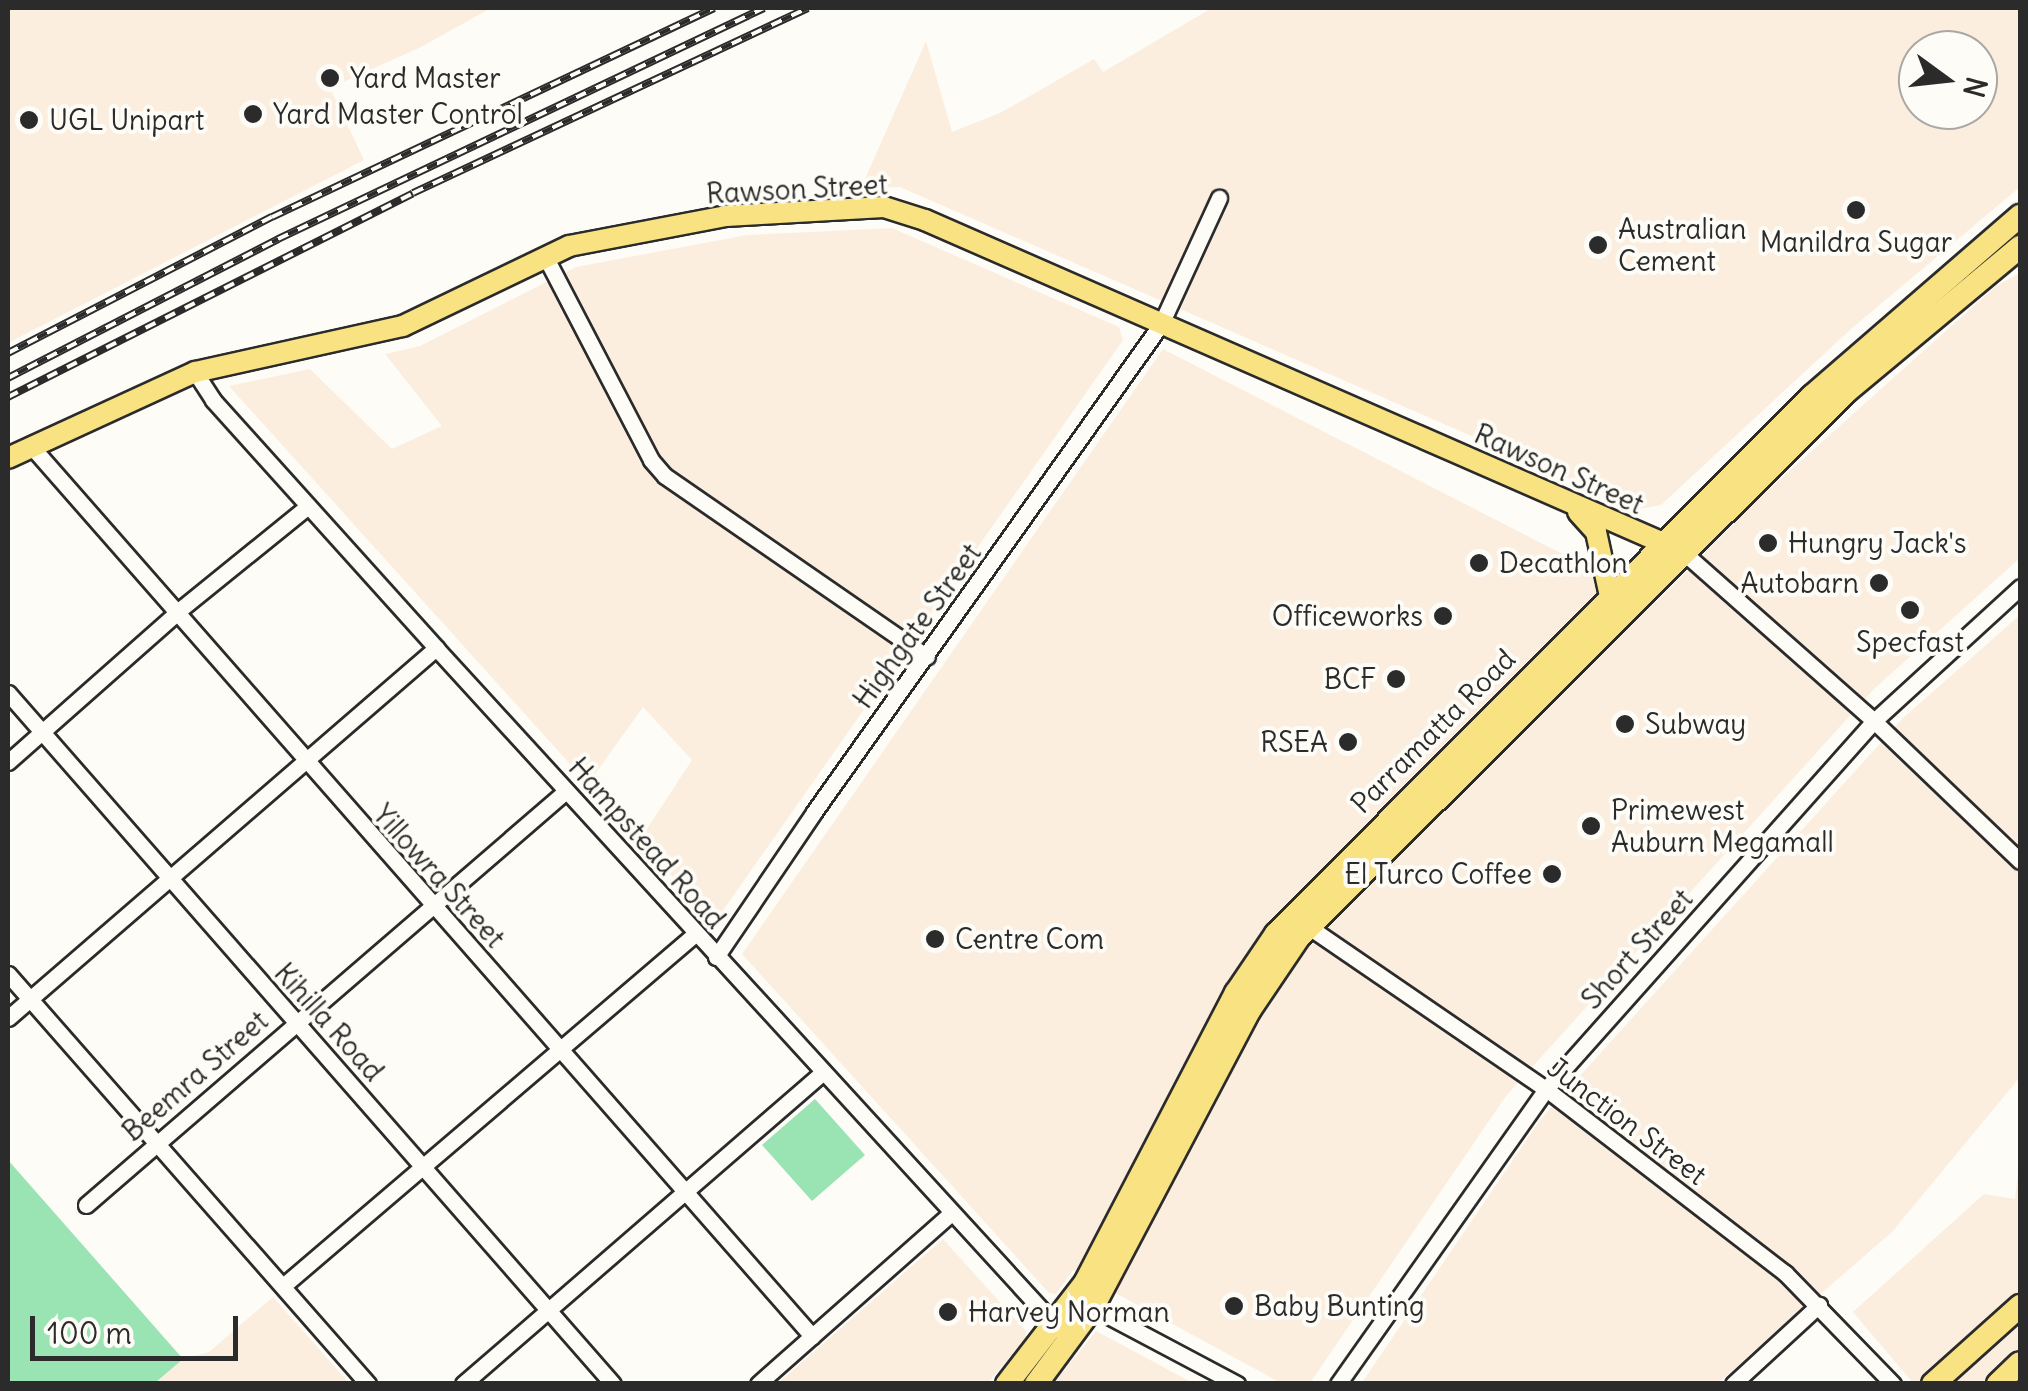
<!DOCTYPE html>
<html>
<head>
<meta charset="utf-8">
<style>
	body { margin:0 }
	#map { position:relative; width:2028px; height:1391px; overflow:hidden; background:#fdfcf7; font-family:Delius,sans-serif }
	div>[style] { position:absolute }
	.built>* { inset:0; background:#fceedf }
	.green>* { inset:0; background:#9ae3b2 }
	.roads { filter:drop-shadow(2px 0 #2b2b2b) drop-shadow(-2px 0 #2b2b2b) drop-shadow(0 2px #2b2b2b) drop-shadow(0 -2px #2b2b2b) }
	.minor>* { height:15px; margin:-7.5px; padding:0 7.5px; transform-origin:7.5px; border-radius:7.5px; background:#fdfcf7 }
	.major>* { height:20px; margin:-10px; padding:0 10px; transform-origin:10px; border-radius:10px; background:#f8e281 }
	.highway>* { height:22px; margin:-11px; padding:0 11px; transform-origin:11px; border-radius:11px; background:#f8e281 }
	.rail>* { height:8px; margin-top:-4px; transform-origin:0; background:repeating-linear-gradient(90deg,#fdfcf7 0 11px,#2b2b2b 0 22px); box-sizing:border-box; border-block:2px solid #2b2b2b }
	.dots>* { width:28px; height:28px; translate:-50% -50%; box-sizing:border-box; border:5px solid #fdfcf7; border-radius:50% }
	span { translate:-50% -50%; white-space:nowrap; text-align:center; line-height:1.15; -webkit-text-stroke:8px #fdfcf7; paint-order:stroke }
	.poi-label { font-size:28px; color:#2b2b2b }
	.left { translate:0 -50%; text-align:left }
	.right { translate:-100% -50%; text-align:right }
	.street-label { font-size:28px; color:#2b2b2b }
	.frame { position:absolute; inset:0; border:10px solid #2b2b2b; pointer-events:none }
	.north { position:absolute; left:1898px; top:30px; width:100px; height:100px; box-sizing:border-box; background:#fdfcf7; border:2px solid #a9a8a5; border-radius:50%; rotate:105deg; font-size:28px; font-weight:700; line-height:40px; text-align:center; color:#2b2b2b }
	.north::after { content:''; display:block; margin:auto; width:35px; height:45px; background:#2b2b2b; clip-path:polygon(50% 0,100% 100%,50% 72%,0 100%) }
	.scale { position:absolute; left:30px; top:1316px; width:208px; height:45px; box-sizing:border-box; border:5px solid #2b2b2b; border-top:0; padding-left:12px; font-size:30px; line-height:35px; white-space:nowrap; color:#2b2b2b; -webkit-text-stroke:8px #fdfcf7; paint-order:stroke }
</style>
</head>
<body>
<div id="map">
	<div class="built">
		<i style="clip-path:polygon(8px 8px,491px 8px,421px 47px,330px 88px,364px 160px,8px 343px)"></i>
		<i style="clip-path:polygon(evenodd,1212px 8px,2020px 8px,2020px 187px,1851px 329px,1661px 505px,1639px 509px,900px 187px,861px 188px,926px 41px,952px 132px,1002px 112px,1094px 59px,1103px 72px,1212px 8px,1918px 50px,1978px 50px,1978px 110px,1918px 110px,1918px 50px)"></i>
		<i style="clip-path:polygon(892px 228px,1119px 327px,1123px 340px,715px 922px,639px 841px,692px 760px,643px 707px,588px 784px,229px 386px,310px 369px,392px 449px,442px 426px,385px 354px,420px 346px,576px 267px,747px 235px)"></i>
		<i style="clip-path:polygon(2020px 273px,2020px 558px,1874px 689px,1506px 1096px,1310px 1383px,1281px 1383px,1073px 1270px,1056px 1294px,1049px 1293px,742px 954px,1163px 349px,1656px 602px,1756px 501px,1996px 286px)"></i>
		<i style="clip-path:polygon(2020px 615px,2020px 1077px,1892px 1232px,1718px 1383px,1361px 1384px,1540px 1120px,1903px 718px)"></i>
		<i style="clip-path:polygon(2020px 1156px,2020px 1383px,1913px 1383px,1853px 1312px,1984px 1194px,2015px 1199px)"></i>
		<i style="clip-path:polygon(943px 1239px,1026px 1331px,1026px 1337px,988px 1383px,778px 1383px)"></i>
		<i style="clip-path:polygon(273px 1297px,349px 1383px,155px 1384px,183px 1359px,209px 1352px)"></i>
		<i style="clip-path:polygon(1096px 1331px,1193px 1383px,1054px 1383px)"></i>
	</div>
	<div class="green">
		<i style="clip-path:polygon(815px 1099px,865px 1155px,812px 1201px,762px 1145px)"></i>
		<i style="clip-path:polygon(8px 1160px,183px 1359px,155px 1383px,8px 1383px)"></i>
	</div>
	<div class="roads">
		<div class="minor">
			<i style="left:545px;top:256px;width:230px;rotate:62.5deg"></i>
			<i style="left:651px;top:460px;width:21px;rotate:49deg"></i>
			<i style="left:665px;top:476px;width:318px;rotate:34.6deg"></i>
			<i style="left:195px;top:372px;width:33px;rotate:57deg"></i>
			<i style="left:213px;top:400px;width:334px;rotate:48deg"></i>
			<i style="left:436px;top:648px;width:924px;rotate:47.54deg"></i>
			<i style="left:32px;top:447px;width:1183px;rotate:48.74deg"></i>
			<i style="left:1682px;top:551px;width:256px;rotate:41.5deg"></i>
			<i style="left:1874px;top:721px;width:202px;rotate:43.8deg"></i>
			<i style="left:8px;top:693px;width:918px;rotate:48.8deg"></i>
			<i style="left:8px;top:762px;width:232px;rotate:-41.5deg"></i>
			<i style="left:182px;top:608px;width:162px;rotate:-39deg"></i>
			<i style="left:1309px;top:927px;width:287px;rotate:34.4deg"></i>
			<i style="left:1546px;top:1089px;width:302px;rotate:37.6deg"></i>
			<i style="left:1785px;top:1273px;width:155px;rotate:45.8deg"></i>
			<i style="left:716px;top:957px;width:175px;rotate:-55.9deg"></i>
			<i style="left:814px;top:812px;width:599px;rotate:-54.58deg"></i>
			<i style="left:1161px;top:324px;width:139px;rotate:-65.3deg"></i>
			<i style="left:8px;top:974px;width:546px;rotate:48.72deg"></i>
			<i style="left:8px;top:1018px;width:566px;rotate:-40.84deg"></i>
			<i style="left:86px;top:1205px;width:634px;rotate:-40.78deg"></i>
			<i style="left:283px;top:1286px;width:542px;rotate:-40.51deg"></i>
			<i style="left:1086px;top:1304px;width:171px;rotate:27.9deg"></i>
			<i style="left:463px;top:1384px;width:475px;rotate:-40.9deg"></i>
			<i style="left:758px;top:1384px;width:256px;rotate:-41.5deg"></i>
			<i style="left:1338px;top:1384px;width:361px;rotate:-54.8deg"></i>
			<i style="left:1546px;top:1089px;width:493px;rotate:-48.3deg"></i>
			<i style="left:1874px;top:721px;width:198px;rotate:-42.5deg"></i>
			<i style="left:1733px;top:1384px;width:117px;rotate:-42.6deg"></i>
		</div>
		<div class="major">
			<i style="left:8px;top:458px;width:206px;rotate:-24.7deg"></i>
			<i style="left:195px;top:372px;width:213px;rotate:-12.5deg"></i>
			<i style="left:403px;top:326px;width:184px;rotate:-25.7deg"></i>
			<i style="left:569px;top:246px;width:160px;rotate:-10.8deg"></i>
			<i style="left:726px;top:216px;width:158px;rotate:-3.3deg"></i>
			<i style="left:884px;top:207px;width:43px;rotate:17.6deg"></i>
			<i style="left:925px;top:220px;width:823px;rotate:23.64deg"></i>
			<i style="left:1578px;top:512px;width:27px;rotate:48deg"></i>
			<i style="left:1596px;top:532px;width:66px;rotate:77.7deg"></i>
		</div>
		<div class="highway">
			<i style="left:1007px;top:1384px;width:128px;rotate:-52.3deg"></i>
			<i style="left:1085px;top:1283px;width:327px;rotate:-62.5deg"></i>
			<i style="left:1236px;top:993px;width:71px;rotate:-55.9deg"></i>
			<i style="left:1276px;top:934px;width:759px;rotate:-45.11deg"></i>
			<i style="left:1812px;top:396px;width:275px;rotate:-40.9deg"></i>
			<i style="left:1036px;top:1384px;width:96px;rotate:-53.5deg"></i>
			<i style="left:1093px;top:1307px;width:335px;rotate:-62.2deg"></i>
			<i style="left:1249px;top:1011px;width:89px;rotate:-56deg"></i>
			<i style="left:1299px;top:937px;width:774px;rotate:-44.9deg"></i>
			<i style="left:1847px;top:391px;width:225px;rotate:-39.8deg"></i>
			<i style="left:1933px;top:1384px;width:117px;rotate:-41.9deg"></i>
			<i style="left:1998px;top:1384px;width:30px;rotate:-44deg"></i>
		</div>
	</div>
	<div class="rail">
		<i style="left:8px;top:353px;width:297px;rotate:-27.3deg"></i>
		<i style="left:272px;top:217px;width:489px;rotate:-25.3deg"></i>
		<i style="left:8px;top:378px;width:304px;rotate:-27.2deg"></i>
		<i style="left:278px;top:239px;width:538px;rotate:-25.42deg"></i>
		<i style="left:8px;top:397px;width:453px;rotate:-26.7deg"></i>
		<i style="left:413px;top:193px;width:436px;rotate:-25.1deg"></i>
	</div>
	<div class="dots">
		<i style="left:330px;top:78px;background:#2b2b2b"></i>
		<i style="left:253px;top:114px;background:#2b2b2b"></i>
		<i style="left:29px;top:120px;background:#2b2b2b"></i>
		<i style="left:1856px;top:210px;background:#2b2b2b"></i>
		<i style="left:1598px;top:245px;background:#2b2b2b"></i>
		<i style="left:1768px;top:543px;background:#2b2b2b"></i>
		<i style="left:1479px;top:563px;background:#2b2b2b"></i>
		<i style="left:1879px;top:583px;background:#2b2b2b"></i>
		<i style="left:1910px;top:610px;background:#2b2b2b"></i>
		<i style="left:1443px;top:616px;background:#2b2b2b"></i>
		<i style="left:1396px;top:679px;background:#2b2b2b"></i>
		<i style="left:1625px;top:724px;background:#2b2b2b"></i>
		<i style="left:1348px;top:742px;background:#2b2b2b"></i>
		<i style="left:1591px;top:826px;background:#2b2b2b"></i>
		<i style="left:1552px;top:874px;background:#2b2b2b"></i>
		<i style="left:935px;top:939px;background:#2b2b2b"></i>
		<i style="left:1234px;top:1306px;background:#2b2b2b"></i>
		<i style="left:948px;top:1312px;background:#2b2b2b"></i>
	</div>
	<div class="poi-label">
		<span class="left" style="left:350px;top:78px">Yard Master</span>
		<span class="left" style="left:273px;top:114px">Yard Master Control</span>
		<span class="left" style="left:49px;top:120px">UGL Unipart</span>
		<span class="left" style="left:1618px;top:245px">Australian<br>Cement</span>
		<span style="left:1856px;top:242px">Manildra Sugar</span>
		<span class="left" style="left:1788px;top:543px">Hungry Jack's</span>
		<span class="left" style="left:1499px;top:563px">Decathlon</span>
		<span class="right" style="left:1859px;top:583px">Autobarn</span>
		<span class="right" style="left:1423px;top:616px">Officeworks</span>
		<span style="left:1910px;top:642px">Specfast</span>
		<span class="right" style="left:1376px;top:679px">BCF</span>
		<span class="left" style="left:1645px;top:724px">Subway</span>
		<span class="right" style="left:1328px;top:742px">RSEA</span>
		<span class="left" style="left:1611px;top:826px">Primewest<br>Auburn Megamall</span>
		<span class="right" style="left:1532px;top:874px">El Turco Coffee</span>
		<span class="left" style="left:955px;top:939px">Centre Com</span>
		<span class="left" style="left:1254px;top:1306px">Baby Bunting</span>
		<span class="left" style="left:968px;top:1312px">Harvey Norman</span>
	</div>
	<div class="street-label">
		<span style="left:797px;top:189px;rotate:-3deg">Rawson Street</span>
		<span style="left:1559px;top:469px;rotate:24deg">Rawson Street</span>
		<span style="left:917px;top:626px;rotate:-54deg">Highgate Street</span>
		<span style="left:1433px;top:731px;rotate:-45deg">Parramatta Road</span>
		<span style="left:647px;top:843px;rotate:48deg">Hampstead Road</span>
		<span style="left:439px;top:876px;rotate:48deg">Yillowra Street</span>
		<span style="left:1637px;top:949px;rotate:-48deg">Short Street</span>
		<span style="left:329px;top:1022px;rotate:48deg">Kihilla Road</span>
		<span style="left:195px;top:1076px;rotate:-41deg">Beemra Street</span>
		<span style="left:1627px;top:1121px;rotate:37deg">Junction Street</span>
	</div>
	<div class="frame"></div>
	<div class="north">N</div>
	<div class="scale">100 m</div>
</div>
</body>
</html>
